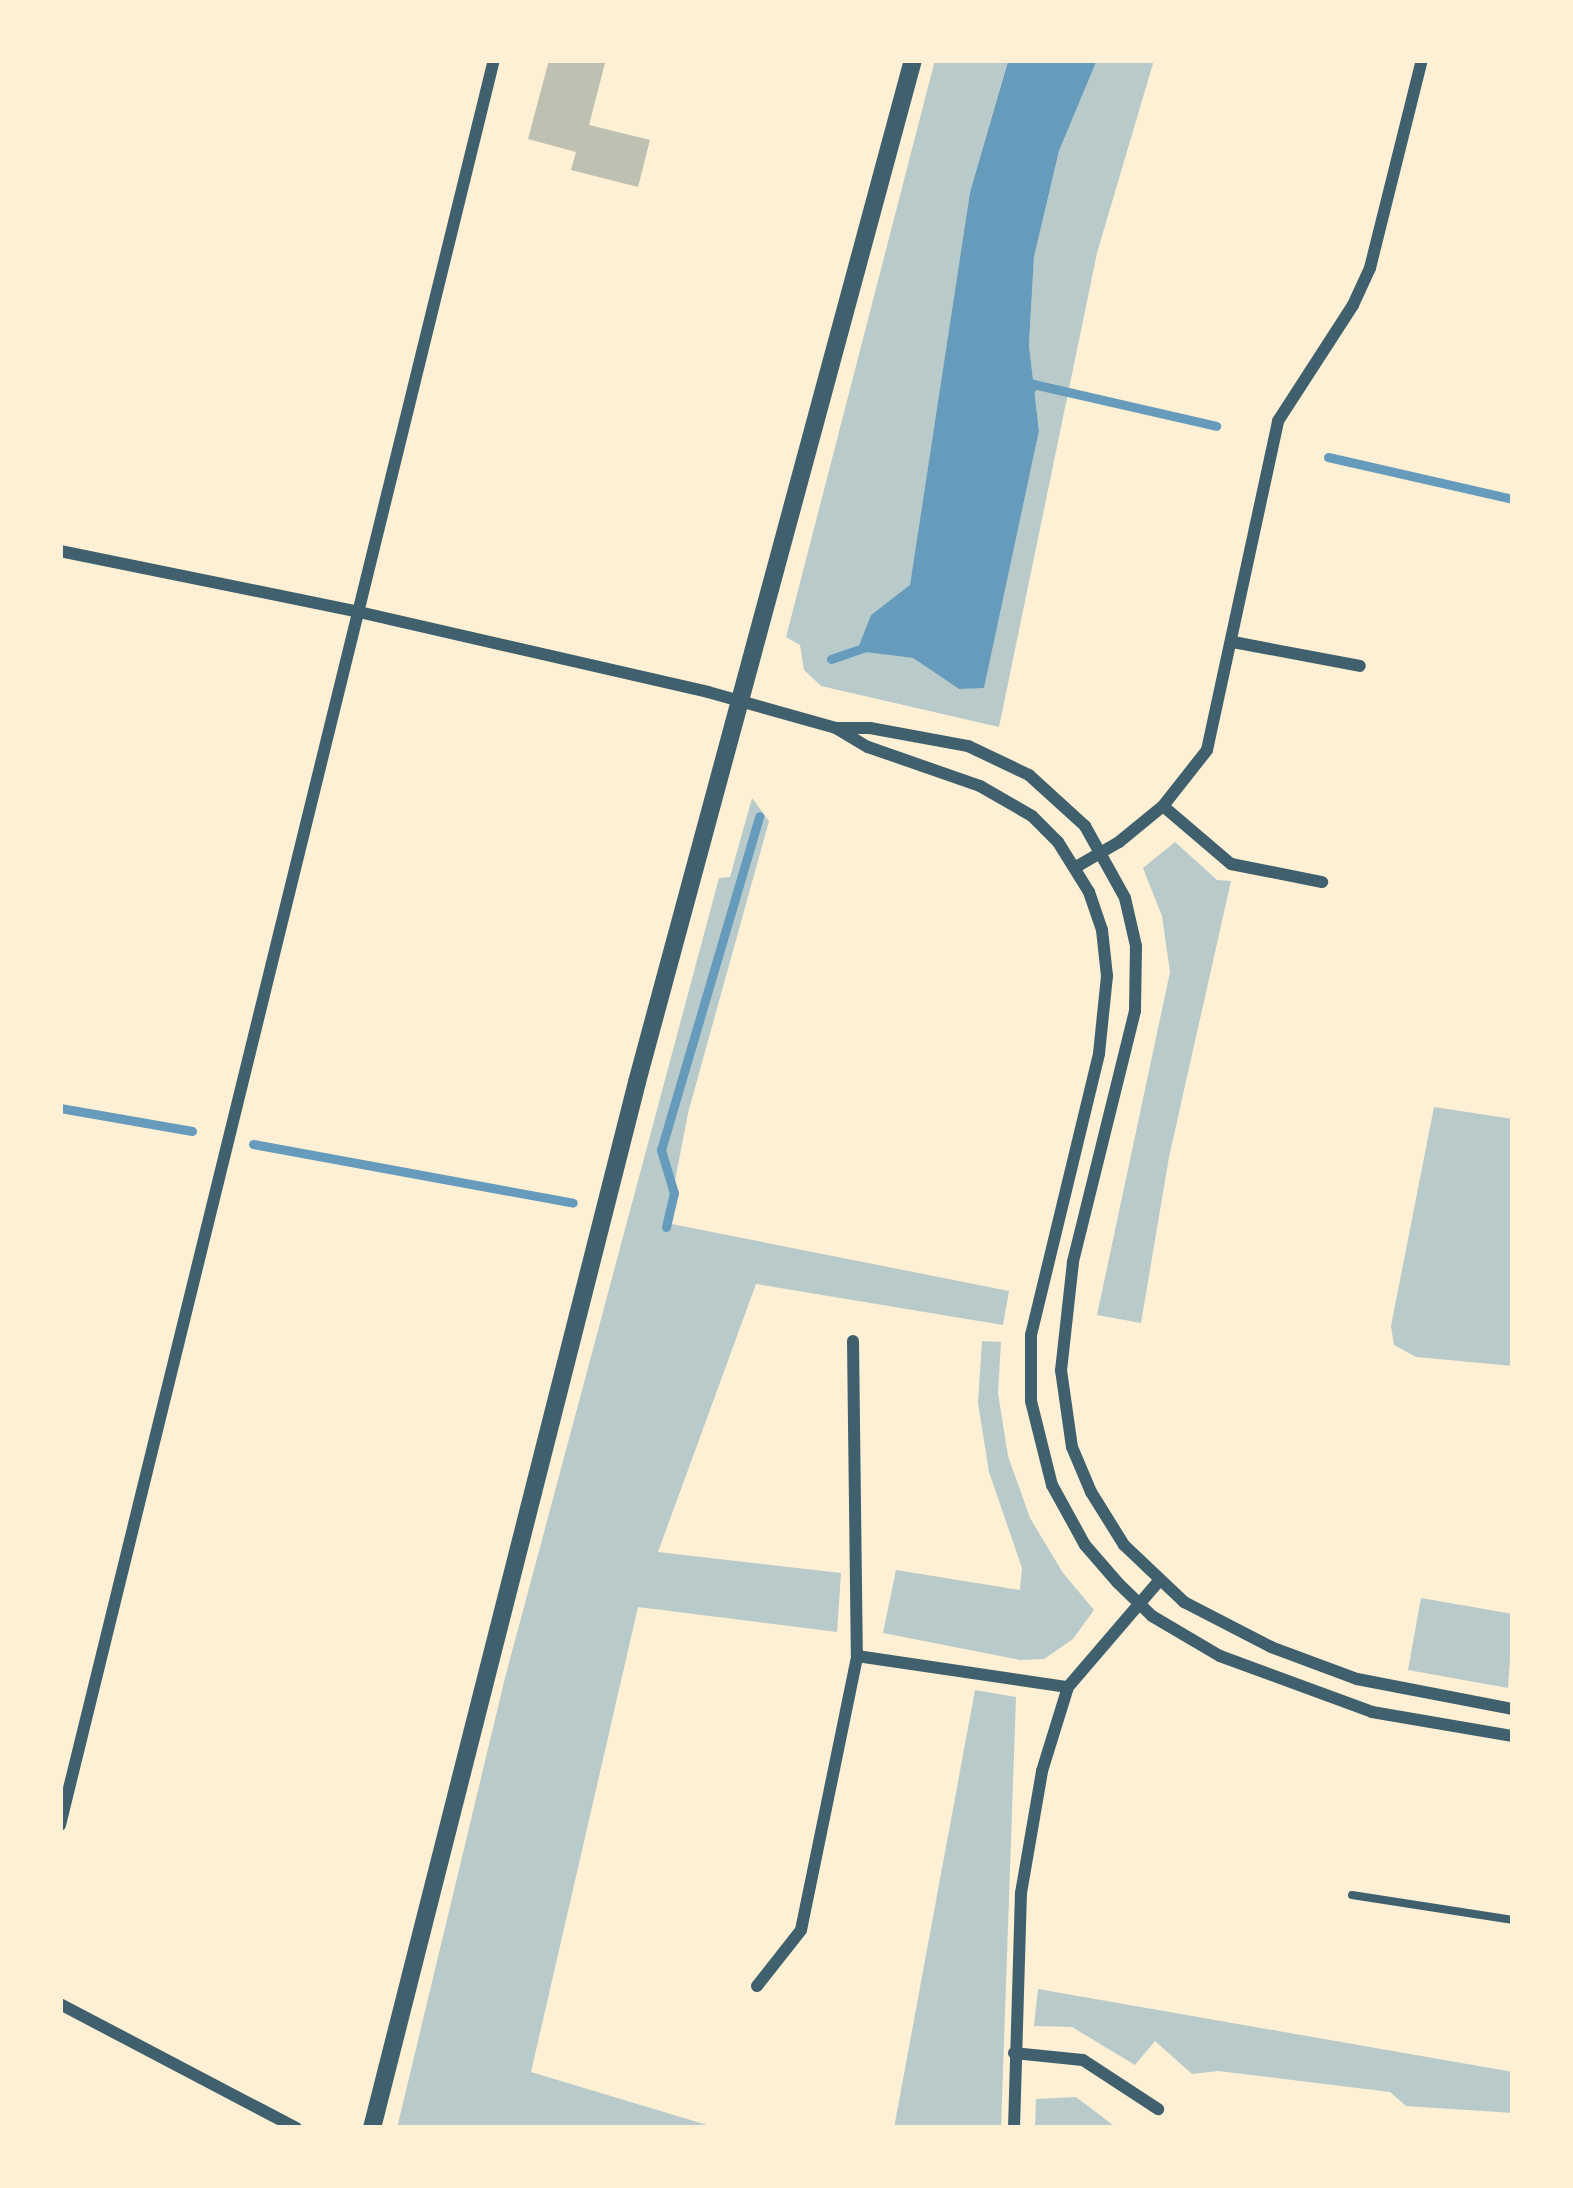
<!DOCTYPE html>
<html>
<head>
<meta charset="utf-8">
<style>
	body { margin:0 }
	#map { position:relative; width:1573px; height:2188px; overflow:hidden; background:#fdf0d5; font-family:Helvetica,sans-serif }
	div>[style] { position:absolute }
	.green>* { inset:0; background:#b9caca }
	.water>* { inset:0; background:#669bbc }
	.stream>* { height:9px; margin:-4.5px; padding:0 4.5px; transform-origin:4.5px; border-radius:4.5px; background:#669bbc }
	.building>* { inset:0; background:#bec0b2 }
	.service>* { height:8px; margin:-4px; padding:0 4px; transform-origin:4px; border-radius:4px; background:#3f606c }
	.minor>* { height:12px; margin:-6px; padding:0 6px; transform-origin:6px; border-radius:6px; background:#3f606c }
	.tertiary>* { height:18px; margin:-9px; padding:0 9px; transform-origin:9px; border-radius:9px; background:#3f606c }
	span { translate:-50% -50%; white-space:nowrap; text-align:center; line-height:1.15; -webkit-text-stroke:9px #fdf0d5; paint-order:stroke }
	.frame { position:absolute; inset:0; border:63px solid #fdf0d5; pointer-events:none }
</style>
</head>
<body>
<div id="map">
	<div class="green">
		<i style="clip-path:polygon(935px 60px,1008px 60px,970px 192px,910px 586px,871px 615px,858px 651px,913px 658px,959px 689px,984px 687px,1039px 431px,1029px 345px,1034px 257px,1059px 151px,1097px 60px,1154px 60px,1097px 253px,999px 727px,821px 686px,804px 670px,800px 645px,786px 637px)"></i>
		<i style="clip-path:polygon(752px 798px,769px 821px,688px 1113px,667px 1223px,1009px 1291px,1003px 1325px,756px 1284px,658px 1552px,841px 1573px,837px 1632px,638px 1607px,531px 2072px,717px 2128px,397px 2128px,505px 1678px,719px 878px,730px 877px)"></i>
		<i style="clip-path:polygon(1175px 842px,1217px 880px,1231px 881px,1169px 1157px,1141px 1323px,1097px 1315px,1170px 972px,1162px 916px,1143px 868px)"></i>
		<i style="clip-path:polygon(1434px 1107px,1513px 1119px,1513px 1366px,1416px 1357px,1394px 1345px,1391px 1326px)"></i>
		<i style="clip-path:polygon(982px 1341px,1001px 1342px,998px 1393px,1008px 1456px,1030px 1518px,1063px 1573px,1094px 1610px,1073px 1639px,1044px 1659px,1020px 1660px,883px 1633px,896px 1570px,1020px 1590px,1022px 1568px,989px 1472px,978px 1403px)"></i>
		<i style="clip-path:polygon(1421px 1598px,1513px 1614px,1508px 1688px,1408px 1670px)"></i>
		<i style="clip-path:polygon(975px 1690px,1016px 1697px,1001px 2128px,894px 2128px)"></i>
		<i style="clip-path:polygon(1038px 1989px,1513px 2072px,1513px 2113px,1406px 2106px,1390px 2092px,1218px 2071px,1192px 2074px,1155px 2041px,1135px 2065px,1072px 2027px,1034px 2026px)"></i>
		<i style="clip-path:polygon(1076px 2097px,1117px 2128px,1035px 2128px,1036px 2099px)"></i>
	</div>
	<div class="water">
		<i style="clip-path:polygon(1097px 60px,1059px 151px,1034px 257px,1029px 345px,1039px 431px,984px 688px,959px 689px,913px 658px,857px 651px,871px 615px,910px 585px,970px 192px,1008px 61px)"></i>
	</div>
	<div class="stream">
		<i style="left:1029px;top:393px;width:10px;rotate:-66deg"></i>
		<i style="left:1033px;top:384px;width:188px;rotate:12.9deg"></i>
		<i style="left:1328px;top:457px;width:190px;rotate:12.8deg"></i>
		<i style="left:831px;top:659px;width:36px;rotate:-19deg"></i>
		<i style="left:60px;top:1108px;width:134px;rotate:9.9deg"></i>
		<i style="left:253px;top:1144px;width:325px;rotate:10.4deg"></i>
		<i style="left:666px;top:1227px;width:35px;rotate:-77deg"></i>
		<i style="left:674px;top:1193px;width:45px;rotate:-106.8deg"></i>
		<i style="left:661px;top:1150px;width:348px;rotate:-73.6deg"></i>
	</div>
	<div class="building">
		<i style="clip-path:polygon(549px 60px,605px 63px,589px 125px,650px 140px,638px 187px,571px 170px,576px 152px,528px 139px)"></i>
	</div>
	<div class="service">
		<i style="left:1352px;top:1895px;width:163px;rotate:8.8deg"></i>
	</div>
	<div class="minor">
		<i style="left:60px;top:551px;width:305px;rotate:11.5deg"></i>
		<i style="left:359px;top:612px;width:358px;rotate:12.9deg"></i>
		<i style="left:708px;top:692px;width:133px;rotate:15.7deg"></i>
		<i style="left:836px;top:728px;width:37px;rotate:31deg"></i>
		<i style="left:868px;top:747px;width:119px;rotate:19.2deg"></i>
		<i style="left:980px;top:786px;width:60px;rotate:30deg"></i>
		<i style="left:1032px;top:816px;width:37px;rotate:45deg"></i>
		<i style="left:1058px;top:842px;width:59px;rotate:58.2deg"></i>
		<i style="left:1089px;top:892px;width:40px;rotate:71.1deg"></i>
		<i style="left:1102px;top:930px;width:46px;rotate:83.8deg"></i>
		<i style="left:1107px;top:976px;width:78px;rotate:95.9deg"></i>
		<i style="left:1099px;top:1054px;width:289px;rotate:103.6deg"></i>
		<i style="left:1031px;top:1335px;width:66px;rotate:90deg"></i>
		<i style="left:1031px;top:1401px;width:87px;rotate:76deg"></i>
		<i style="left:1052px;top:1485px;width:68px;rotate:61.2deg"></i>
		<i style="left:1085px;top:1545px;width:50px;rotate:49deg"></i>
		<i style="left:1118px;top:1583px;width:47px;rotate:44.1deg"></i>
		<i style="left:1152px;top:1616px;width:79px;rotate:30.5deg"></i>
		<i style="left:1220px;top:1656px;width:162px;rotate:20.2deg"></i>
		<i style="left:1372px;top:1712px;width:143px;rotate:9.7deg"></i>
		<i style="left:1233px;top:642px;width:129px;rotate:10.7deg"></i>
		<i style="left:837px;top:728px;width:33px"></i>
		<i style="left:870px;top:728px;width:100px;rotate:10.4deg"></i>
		<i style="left:968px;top:746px;width:68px;rotate:25.4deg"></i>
		<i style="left:1029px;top:775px;width:76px;rotate:42.3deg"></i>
		<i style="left:1085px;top:826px;width:82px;rotate:60.9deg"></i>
		<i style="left:1125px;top:898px;width:49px;rotate:77.1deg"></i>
		<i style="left:1136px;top:946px;width:65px;rotate:90.9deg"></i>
		<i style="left:1135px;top:1011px;width:259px;rotate:103.9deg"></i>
		<i style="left:1073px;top:1262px;width:109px;rotate:96.3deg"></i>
		<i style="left:1061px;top:1370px;width:78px;rotate:81.9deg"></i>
		<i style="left:1072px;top:1447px;width:49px;rotate:67.1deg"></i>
		<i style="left:1091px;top:1492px;width:62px;rotate:58.1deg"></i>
		<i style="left:1124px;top:1545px;width:83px;rotate:43.5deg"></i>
		<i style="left:1184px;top:1602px;width:98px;rotate:27.3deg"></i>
		<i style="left:1271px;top:1647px;width:92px;rotate:20.4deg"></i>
		<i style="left:1357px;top:1679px;width:159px;rotate:10.9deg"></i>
		<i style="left:1163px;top:806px;width:89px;rotate:40.5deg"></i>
		<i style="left:1231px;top:864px;width:93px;rotate:11.2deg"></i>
		<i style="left:1076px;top:867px;width:50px;rotate:-30.2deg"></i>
		<i style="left:1119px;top:842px;width:57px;rotate:-39.3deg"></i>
		<i style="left:1163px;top:806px;width:71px;rotate:-51.8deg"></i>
		<i style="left:1207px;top:750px;width:337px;rotate:-77.8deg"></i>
		<i style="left:1278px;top:421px;width:138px;rotate:-57.1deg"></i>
		<i style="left:1353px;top:305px;width:41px;rotate:-65.3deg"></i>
		<i style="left:1370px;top:268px;width:214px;rotate:-76deg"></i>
		<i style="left:853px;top:1341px;width:315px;rotate:89.3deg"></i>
		<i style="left:60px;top:1825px;width:1818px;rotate:-76.19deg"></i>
		<i style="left:757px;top:1986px;width:71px;rotate:-51.8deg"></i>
		<i style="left:801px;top:1930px;width:280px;rotate:-78.4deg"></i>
		<i style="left:857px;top:1656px;width:213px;rotate:8.4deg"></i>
		<i style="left:60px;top:2004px;width:267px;rotate:27.7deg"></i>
		<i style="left:1014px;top:2053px;width:69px;rotate:5.8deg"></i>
		<i style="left:1083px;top:2060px;width:90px;rotate:33.2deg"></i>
		<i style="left:1014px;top:2128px;width:235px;rotate:-88.3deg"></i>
		<i style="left:1021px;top:1893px;width:124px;rotate:-80.2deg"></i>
		<i style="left:1042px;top:1771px;width:88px;rotate:-72.8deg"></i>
		<i style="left:1068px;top:1687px;width:138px;rotate:-49.4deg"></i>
	</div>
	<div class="tertiary">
		<i style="left:372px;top:2128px;width:1079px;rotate:-75.78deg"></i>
		<i style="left:637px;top:1082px;width:1059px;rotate:-74.89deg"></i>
	</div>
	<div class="frame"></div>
</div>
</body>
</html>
